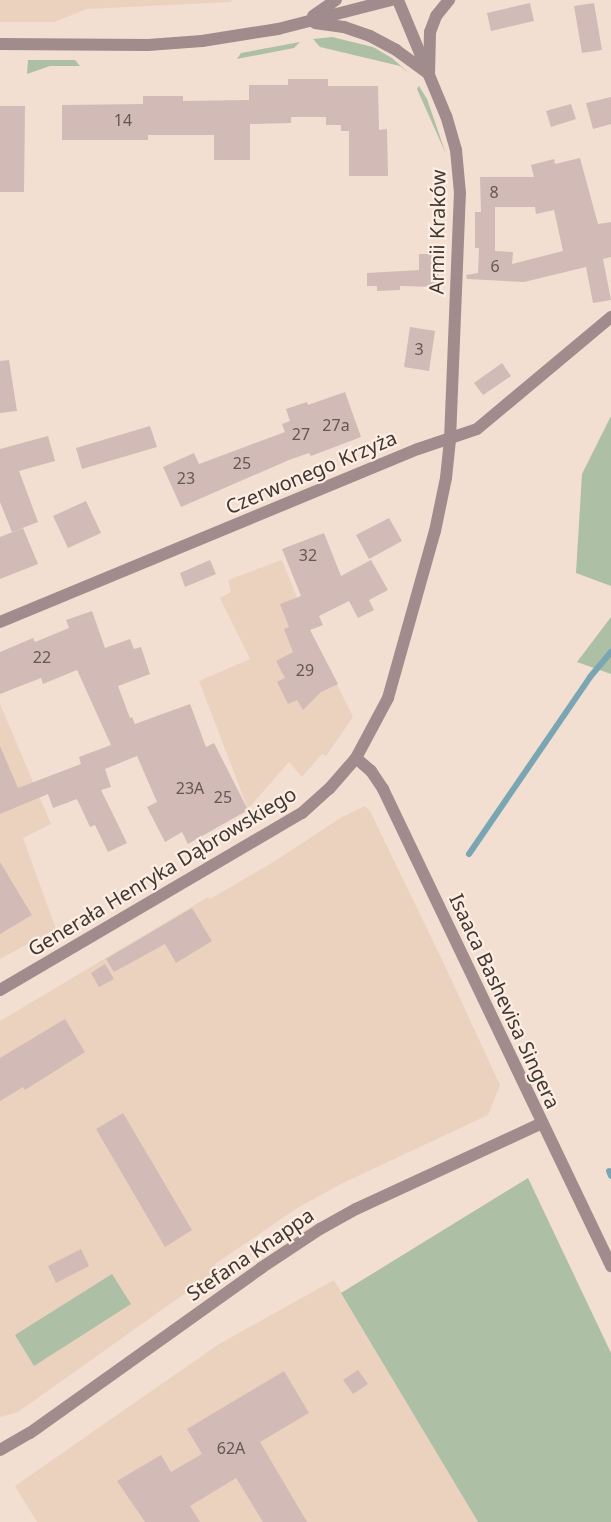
<!DOCTYPE html>
<html>
<head>
<meta charset="utf-8">
<style>
	body { margin:0 }
	#map { position:relative; width:611px; height:1522px; overflow:hidden; background:#f2dfd1; font-family:"Noto Sans",sans-serif }
	div>[style] { position:absolute }
	.built>* { inset:0; background:#ebd2bf }
	.green>* { inset:0; background:#adbfa5 }
	.stream>* { height:6px; margin:-3px; padding:0 3px; transform-origin:3px; border-radius:3px; background:#7aa6b3 }
	.building>* { inset:0; background:#d2bab7 }
	.minor>* { height:12px; margin:-6px; padding:0 6px; transform-origin:6px; border-radius:6px; background:#a08c8c }
	.tertiary>* { height:12px; margin:-6px; padding:0 6px; transform-origin:6px; border-radius:6px; background:#a08c8c }
	span { translate:-50% -50%; white-space:nowrap; text-align:center; line-height:1.15; -webkit-text-stroke:4.5px #fdede2; paint-order:stroke }
	.number-label { font-size:16px; color:#645853 }
	.number-label span { -webkit-text-stroke-width:0 }
	.street-label { font-size:20px; color:#3f3732 }
</style>
</head>
<body>
<div id="map">
	<div class="built">
		<i style="clip-path:polygon(0 0,231px 0,232px 2px,87px 9px,54px 22px,0 22px)"></i>
		<i style="clip-path:polygon(282px 560px,310px 630px,353px 717px,326px 756px,322px 754px,302px 777px,289px 762px,248px 809px,199px 681px,250px 659px,220px 598px,231px 592px,228px 580px)"></i>
		<i style="clip-path:polygon(0 704px,51px 824px,23px 838px,56px 929px,0 959px)"></i>
		<i style="clip-path:polygon(365px 806px,370px 811px,446px 968px,500px 1085px,488px 1115px,343px 1183px,299px 1207px,215px 1264px,218px 1270px,18px 1412px,0 1417px,0 1021px,208px 897px,210px 899px,275px 861px,342px 817px)"></i>
		<i style="clip-path:polygon(334px 1280px,478px 1522px,37px 1522px,15px 1486px,219px 1344px)"></i>
	</div>
	<div class="green">
		<i style="clip-path:polygon(332px 37px,373px 47px,392px 58px,411px 75px,400px 66px,320px 47px,313px 39px)"></i>
		<i style="clip-path:polygon(300px 42px,294px 48px,237px 59px,241px 53px)"></i>
		<i style="clip-path:polygon(28px 60px,75px 60px,80px 66px,50px 66px,27px 74px)"></i>
		<i style="clip-path:polygon(419px 86px,427px 99px,446px 154px,417px 89px)"></i>
		<i style="clip-path:polygon(611px 416px,611px 586px,576px 573px,582px 474px)"></i>
		<i style="clip-path:polygon(611px 617px,611px 674px,577px 662px)"></i>
		<i style="clip-path:polygon(528px 1178px,611px 1353px,611px 1522px,478px 1522px,341px 1293px)"></i>
		<i style="clip-path:polygon(112px 1274px,131px 1304px,34px 1366px,15px 1335px)"></i>
	</div>
	<div class="stream">
		<i style="left:469px;top:854px;width:214px;rotate:-55.6deg"></i>
		<i style="left:590px;top:677px;width:33px;rotate:-50deg"></i>
		<i style="left:609px;top:1171px;width:5px;rotate:68deg"></i>
	</div>
	<div class="building">
		<i style="clip-path:polygon(530px 3px,534px 21px,491px 31px,487px 13px)"></i>
		<i style="clip-path:polygon(594px 3px,602px 50px,582px 53px,574px 6px)"></i>
		<i style="clip-path:polygon(288px 79px,328px 79px,328px 86px,378px 86px,379px 130px,387px 129px,388px 176px,349px 176px,349px 131px,341px 131px,341px 125px,326px 125px,326px 117px,291px 117px,291px 123px,250px 124px,250px 160px,214px 160px,214px 135px,148px 135px,148px 140px,62px 140px,62px 105px,143px 104px,143px 96px,183px 96px,183px 101px,249px 100px,249px 85px,288px 85px)"></i>
		<i style="clip-path:polygon(611px 97px,611px 124px,593px 129px,586px 103px)"></i>
		<i style="clip-path:polygon(571px 104px,576px 119px,551px 127px,546px 111px)"></i>
		<i style="clip-path:polygon(0 106px,25px 106px,24px 192px,0 192px)"></i>
		<i style="clip-path:polygon(evenodd,580px 158px,598px 224px,611px 222px,611px 257px,603px 259px,611px 300px,593px 303px,586px 267px,524px 282px,467px 279px,466px 275px,478px 273px,479px 248px,475px 248px,475px 212px,481px 212px,480px 177px,534px 177px,531px 165px,554px 159px,555px 164px,580px 158px,495px 207px,535px 207px,536px 214px,554px 210px,563px 251px,512px 264px,513px 252px,495px 251px,495px 207px)"></i>
		<i style="clip-path:polygon(419px 254px,439px 254px,438px 287px,400px 286px,400px 290px,377px 291px,377px 286px,367px 286px,367px 273px,419px 270px)"></i>
		<i style="clip-path:polygon(410px 327px,435px 331px,429px 371px,404px 367px)"></i>
		<i style="clip-path:polygon(9px 360px,17px 411px,0 413px,0 361px)"></i>
		<i style="clip-path:polygon(502px 363px,511px 376px,483px 395px,474px 383px)"></i>
		<i style="clip-path:polygon(345px 392px,361px 437px,311px 456px,309px 453px,289px 460px,181px 507px,163px 467px,194px 453px,199px 464px,285px 432px,282px 424px,290px 421px,286px 409px,307px 402px,308px 405px)"></i>
		<i style="clip-path:polygon(150px 426px,157px 447px,82px 469px,76px 448px)"></i>
		<i style="clip-path:polygon(48px 436px,55px 461px,19px 471px,38px 522px,12px 532px,0 502px,0 449px)"></i>
		<i style="clip-path:polygon(86px 501px,101px 533px,68px 548px,53px 516px)"></i>
		<i style="clip-path:polygon(389px 518px,402px 541px,369px 559px,356px 535px)"></i>
		<i style="clip-path:polygon(23px 528px,38px 564px,0 579px,0 537px)"></i>
		<i style="clip-path:polygon(324px 533px,341px 576px,371px 560px,388px 590px,369px 600px,374px 610px,358px 618px,349px 601px,319px 616px,323px 625px,310px 630px,338px 684px,321px 692px,303px 710px,297px 700px,288px 704px,277px 682px,285px 678px,276px 661px,293px 652px,284px 629px,289px 627px,280px 604px,301px 596px,282px 549px)"></i>
		<i style="clip-path:polygon(210px 560px,216px 574px,185px 587px,180px 573px)"></i>
		<i style="clip-path:polygon(92px 611px,105px 648px,130px 639px,134px 649px,141px 647px,150px 674px,118px 686px,130px 718px,132px 717px,135px 724px,190px 704px,206px 747px,214px 743px,248px 810px,188px 844px,182px 832px,165px 842px,147px 807px,157px 802px,137px 756px,105px 769px,111px 787px,101px 790px,127px 843px,108px 852px,95px 825px,90px 827px,77px 799px,53px 808px,48px 794px,0 814px,0 746px,18px 788px,81px 764px,79px 757px,111px 745px,77px 670px,43px 684px,41px 678px,0 694px,0 652px,33px 638px,35px 642px,69px 628px,66px 620px)"></i>
		<i style="clip-path:polygon(0 862px,32px 915px,0 934px)"></i>
		<i style="clip-path:polygon(192px 908px,212px 941px,176px 963px,165px 944px,114px 972px,106px 959px)"></i>
		<i style="clip-path:polygon(105px 964px,114px 979px,99px 987px,91px 973px)"></i>
		<i style="clip-path:polygon(65px 1019px,85px 1052px,25px 1090px,23px 1087px,0 1101px,0 1058px)"></i>
		<i style="clip-path:polygon(123px 1113px,192px 1230px,165px 1247px,96px 1129px)"></i>
		<i style="clip-path:polygon(81px 1249px,89px 1266px,56px 1283px,48px 1266px)"></i>
		<i style="clip-path:polygon(358px 1370px,368px 1384px,353px 1394px,343px 1380px)"></i>
		<i style="clip-path:polygon(284px 1371px,309px 1413px,260px 1442px,307px 1522px,263px 1522px,236px 1478px,190px 1506px,200px 1522px,145px 1522px,117px 1481px,161px 1455px,171px 1472px,202px 1454px,187px 1429px)"></i>
	</div>
	<div class="minor">
		<i style="left:0;top:622px;width:452px;rotate:-22.5deg"></i>
		<i style="left:418px;top:449px;width:62px;rotate:-18.7deg"></i>
		<i style="left:477px;top:429px;width:175px;rotate:-39.9deg"></i>
		<i style="left:356px;top:758px;width:20px;rotate:41deg"></i>
		<i style="left:371px;top:771px;width:22px;rotate:56deg"></i>
		<i style="left:383px;top:789px;width:529px;rotate:64.45deg"></i>
		<i style="left:0;top:990px;width:350px;rotate:-30.4deg"></i>
		<i style="left:302px;top:813px;width:36px;rotate:-42deg"></i>
		<i style="left:329px;top:789px;width:41px;rotate:-48.9deg"></i>
		<i style="left:356px;top:758px;width:68px;rotate:-61.9deg"></i>
		<i style="left:388px;top:698px;width:173px;rotate:-74.3deg"></i>
		<i style="left:435px;top:531px;width:54px;rotate:-78.3deg"></i>
		<i style="left:446px;top:478px;width:38px;rotate:-84deg"></i>
		<i style="left:450px;top:440px;width:247px;rotate:-87.7deg"></i>
		<i style="left:460px;top:193px;width:43px;rotate:-95.3deg"></i>
		<i style="left:456px;top:150px;width:35px;rotate:-106deg"></i>
		<i style="left:446px;top:116px;width:126px;rotate:-112.5deg"></i>
		<i style="left:0;top:1450px;width:34px;rotate:-30deg"></i>
		<i style="left:30px;top:1433px;width:284px;rotate:-35.5deg"></i>
		<i style="left:261px;top:1268px;width:71px;rotate:-33.5deg"></i>
		<i style="left:320px;top:1229px;width:41px;rotate:-29.1deg"></i>
		<i style="left:356px;top:1209px;width:205px;rotate:-24.8deg"></i>
	</div>
	<div class="tertiary">
		<i style="left:313px;top:16px;width:28px;rotate:-35deg"></i>
		<i style="left:315px;top:23px;width:29px;rotate:8deg"></i>
		<i style="left:344px;top:27px;width:28px;rotate:19deg"></i>
		<i style="left:370px;top:36px;width:30px;rotate:28deg"></i>
		<i style="left:396px;top:50px;width:41px;rotate:36deg"></i>
		<i style="left:0;top:44px;width:148px;rotate:0.4deg"></i>
		<i style="left:148px;top:45px;width:54px;rotate:-4.2deg"></i>
		<i style="left:202px;top:41px;width:77px;rotate:-9deg"></i>
		<i style="left:278px;top:29px;width:117px;rotate:-14.4deg"></i>
		<i style="left:429px;top:74px;width:42px;rotate:-88.6deg"></i>
		<i style="left:430px;top:32px;width:17px;rotate:-69deg"></i>
		<i style="left:436px;top:16px;width:21px;rotate:-51deg"></i>
	</div>
	<div class="number-label">
		<span style="left:123px;top:120px">14</span>
		<span style="left:494px;top:192px">8</span>
		<span style="left:495px;top:266px">6</span>
		<span style="left:419px;top:349px">3</span>
		<span style="left:336px;top:425px">27a</span>
		<span style="left:301px;top:434px">27</span>
		<span style="left:242px;top:463px">25</span>
		<span style="left:186px;top:478px">23</span>
		<span style="left:308px;top:555px">32</span>
		<span style="left:42px;top:657px">22</span>
		<span style="left:305px;top:670px">29</span>
		<span style="left:190px;top:788px">23A</span>
		<span style="left:223px;top:797px">25</span>
		<span style="left:231px;top:1448px">62A</span>
	</div>
	<div class="street-label">
		<span style="left:437px;top:232px;rotate:-89deg">Armii Kraków</span>
		<span style="left:311px;top:472px;rotate:-23deg">Czerwonego Krzyża</span>
		<span style="left:162px;top:871px;rotate:-31deg">Generała Henryka Dąbrowskiego</span>
		<span style="left:505px;top:1001px;rotate:65deg">Isaaca Bashevisa Singera</span>
		<span style="left:250px;top:1254px;rotate:-34deg">Stefana Knappa</span>
	</div>
</div>
</body>
</html>
